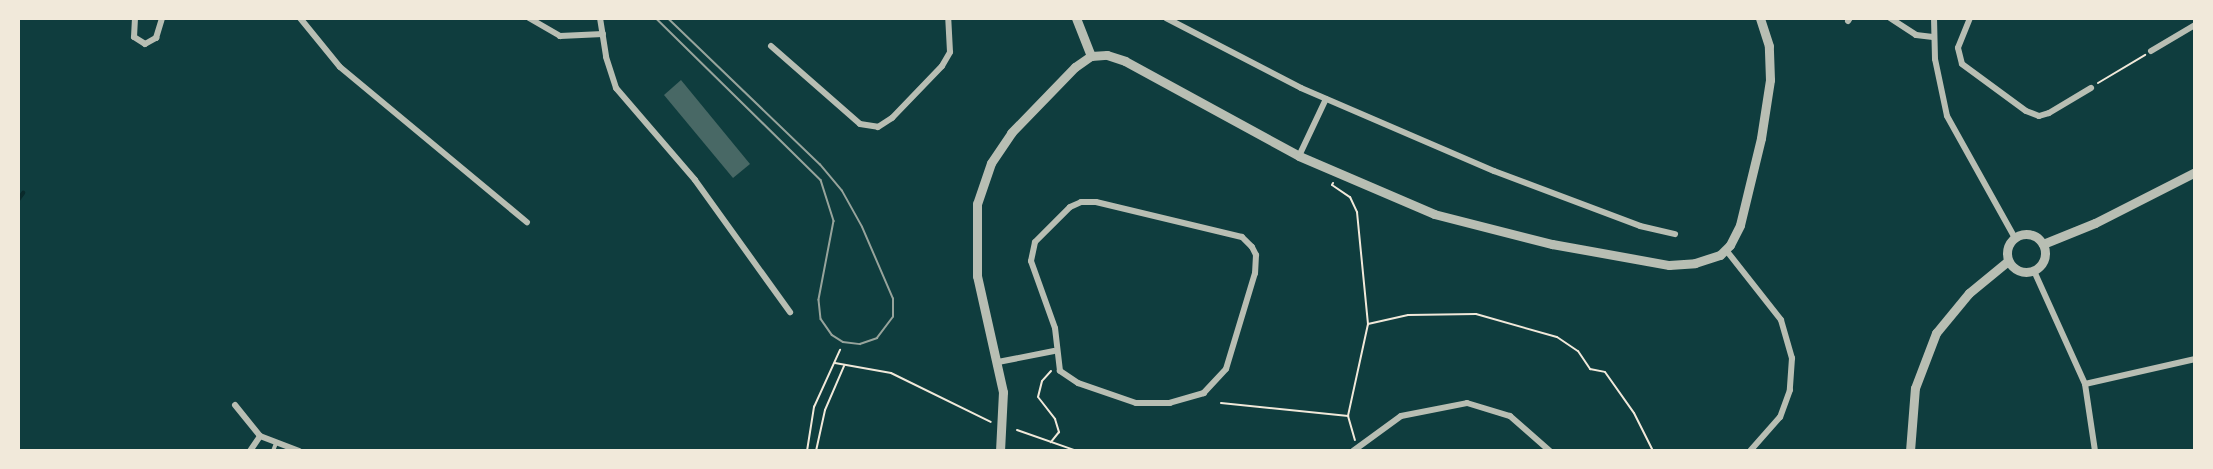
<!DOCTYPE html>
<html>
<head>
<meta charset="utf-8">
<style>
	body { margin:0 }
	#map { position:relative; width:2213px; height:469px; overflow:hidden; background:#0f3d3e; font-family:Georgia,serif }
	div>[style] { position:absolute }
	.stream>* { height:4px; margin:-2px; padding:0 2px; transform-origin:2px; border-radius:2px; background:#0a2a2b }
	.building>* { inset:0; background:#486865 }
	.path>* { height:2px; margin:-1px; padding:0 1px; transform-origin:1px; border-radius:1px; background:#f1e9da }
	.service>* { height:4px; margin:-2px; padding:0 2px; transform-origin:2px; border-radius:2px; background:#b8beb3 }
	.minor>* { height:6px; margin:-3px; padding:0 3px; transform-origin:3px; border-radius:3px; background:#b8beb3 }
	.tertiary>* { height:9px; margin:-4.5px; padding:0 4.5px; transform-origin:4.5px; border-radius:4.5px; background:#b8beb3 }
	.tertiary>.ring { margin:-4.5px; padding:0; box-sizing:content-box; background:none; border:9px solid #b8beb3; border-radius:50% }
	.tram>* { height:1.5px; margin:-0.75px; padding:0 0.75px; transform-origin:0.75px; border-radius:0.75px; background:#97a49c }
	span { translate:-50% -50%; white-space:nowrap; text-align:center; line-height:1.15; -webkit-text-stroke:4.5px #f1e9da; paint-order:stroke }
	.frame { position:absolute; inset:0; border:20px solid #f1e9da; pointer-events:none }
</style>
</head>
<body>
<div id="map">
	<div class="stream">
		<i style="left:18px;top:200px;width:9px;rotate:-54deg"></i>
	</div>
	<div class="building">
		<i style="clip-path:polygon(681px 80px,750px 164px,733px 178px,664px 95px)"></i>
	</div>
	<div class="path">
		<i style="left:2098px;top:83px;width:55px;rotate:-30.8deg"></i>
		<i style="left:1333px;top:183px;width:2px;rotate:117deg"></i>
		<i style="left:1332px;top:185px;width:22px;rotate:34deg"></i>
		<i style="left:1350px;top:197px;width:17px;rotate:65deg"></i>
		<i style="left:1357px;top:212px;width:113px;rotate:84.4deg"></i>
		<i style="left:1368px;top:324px;width:94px;rotate:102.3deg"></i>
		<i style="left:1348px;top:416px;width:25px;rotate:74deg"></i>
		<i style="left:1368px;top:324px;width:41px;rotate:-12.7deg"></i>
		<i style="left:1408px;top:315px;width:68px;rotate:-0.8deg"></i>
		<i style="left:1476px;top:314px;width:84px;rotate:15.9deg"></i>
		<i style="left:1557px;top:337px;width:25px;rotate:34deg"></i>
		<i style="left:1578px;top:351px;width:22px;rotate:56deg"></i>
		<i style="left:1590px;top:369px;width:15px;rotate:11deg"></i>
		<i style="left:1605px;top:372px;width:50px;rotate:54.7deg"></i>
		<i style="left:1634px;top:413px;width:42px;rotate:63.4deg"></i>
		<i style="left:835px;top:363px;width:57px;rotate:10.1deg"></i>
		<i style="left:891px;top:373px;width:111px;rotate:26.1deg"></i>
		<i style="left:1051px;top:371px;width:13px;rotate:132deg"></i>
		<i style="left:1042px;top:381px;width:16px;rotate:104deg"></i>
		<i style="left:1038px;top:397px;width:28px;rotate:52deg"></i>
		<i style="left:1055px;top:419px;width:14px;rotate:73deg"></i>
		<i style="left:1059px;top:432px;width:13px;rotate:129deg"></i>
		<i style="left:1221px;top:403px;width:128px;rotate:5.8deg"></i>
		<i style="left:1017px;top:430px;width:64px;rotate:19.3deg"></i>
		<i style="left:807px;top:451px;width:45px;rotate:-81deg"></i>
		<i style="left:814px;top:407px;width:63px;rotate:-65.5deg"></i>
		<i style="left:816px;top:451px;width:42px;rotate:-77.6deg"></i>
		<i style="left:825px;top:410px;width:48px;rotate:-66.6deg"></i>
	</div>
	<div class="service">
		<i style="left:273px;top:451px;width:9px;rotate:-69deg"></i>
	</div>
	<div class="minor">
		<i style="left:135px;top:18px;width:19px;rotate:93deg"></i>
		<i style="left:134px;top:37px;width:13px;rotate:32deg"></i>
		<i style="left:145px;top:44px;width:13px;rotate:-29deg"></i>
		<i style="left:156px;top:38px;width:21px;rotate:-73deg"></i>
		<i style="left:300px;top:18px;width:63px;rotate:50.8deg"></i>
		<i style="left:340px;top:67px;width:243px;rotate:39.7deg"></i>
		<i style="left:529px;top:18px;width:36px;rotate:30deg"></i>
		<i style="left:560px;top:36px;width:43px;rotate:-2.7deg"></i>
		<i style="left:600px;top:18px;width:39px;rotate:81deg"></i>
		<i style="left:606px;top:57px;width:33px;rotate:72deg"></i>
		<i style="left:616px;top:88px;width:121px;rotate:49.3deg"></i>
		<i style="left:695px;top:180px;width:163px;rotate:54.3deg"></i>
		<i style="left:1166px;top:18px;width:152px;rotate:27.4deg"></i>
		<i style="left:1301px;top:88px;width:210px;rotate:23.3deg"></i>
		<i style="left:1494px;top:171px;width:156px;rotate:20.6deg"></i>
		<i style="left:1640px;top:226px;width:36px;rotate:13deg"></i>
		<i style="left:1890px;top:18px;width:31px;rotate:33deg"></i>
		<i style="left:1916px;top:35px;width:17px;rotate:7deg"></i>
		<i style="left:1934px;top:18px;width:41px;rotate:88.6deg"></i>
		<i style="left:1935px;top:59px;width:58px;rotate:78.1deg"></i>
		<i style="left:1947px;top:116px;width:140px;rotate:60.9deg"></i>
		<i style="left:1970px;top:18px;width:32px;rotate:112deg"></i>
		<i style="left:1958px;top:48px;width:16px;rotate:76deg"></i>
		<i style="left:1962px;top:64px;width:79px;rotate:36.3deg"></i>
		<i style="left:2026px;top:111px;width:14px;rotate:21deg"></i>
		<i style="left:2039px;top:116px;width:10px;rotate:-17deg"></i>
		<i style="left:2049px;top:113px;width:49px;rotate:-30.8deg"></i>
		<i style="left:1848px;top:21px;width:4px;rotate:-56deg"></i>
		<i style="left:771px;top:46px;width:118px;rotate:41.2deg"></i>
		<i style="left:860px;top:124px;width:18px;rotate:9deg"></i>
		<i style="left:878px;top:127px;width:17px;rotate:-33deg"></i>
		<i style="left:892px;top:118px;width:72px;rotate:-46.1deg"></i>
		<i style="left:942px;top:66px;width:16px;rotate:-60deg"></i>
		<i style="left:950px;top:52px;width:34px;rotate:-93deg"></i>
		<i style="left:2151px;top:51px;width:51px;rotate:-30.6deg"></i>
		<i style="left:1299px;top:156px;width:63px;rotate:-64.7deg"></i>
		<i style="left:1081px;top:202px;width:15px"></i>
		<i style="left:1096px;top:202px;width:150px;rotate:13.5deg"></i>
		<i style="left:1242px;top:237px;width:14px;rotate:45deg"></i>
		<i style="left:1252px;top:247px;width:9px;rotate:63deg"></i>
		<i style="left:1256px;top:255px;width:18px;rotate:93deg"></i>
		<i style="left:1255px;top:273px;width:100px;rotate:106.8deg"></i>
		<i style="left:1226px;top:369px;width:33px;rotate:133deg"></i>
		<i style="left:1204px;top:393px;width:35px;rotate:164deg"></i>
		<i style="left:1170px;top:403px;width:34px;rotate:180deg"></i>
		<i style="left:1136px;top:403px;width:61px;rotate:-161deg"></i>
		<i style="left:1078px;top:383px;width:22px;rotate:-146deg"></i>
		<i style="left:1060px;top:371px;width:43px;rotate:-96.6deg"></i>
		<i style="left:1055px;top:328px;width:71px;rotate:-109.7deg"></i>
		<i style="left:1031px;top:261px;width:19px;rotate:-78deg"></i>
		<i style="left:1035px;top:242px;width:49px;rotate:-45deg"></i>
		<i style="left:1070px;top:207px;width:12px;rotate:-24deg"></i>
		<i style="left:1726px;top:250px;width:89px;rotate:51.8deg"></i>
		<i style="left:1781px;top:320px;width:40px;rotate:74deg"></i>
		<i style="left:1792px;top:358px;width:32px;rotate:94deg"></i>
		<i style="left:1790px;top:390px;width:29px;rotate:110deg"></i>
		<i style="left:1780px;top:417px;width:45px;rotate:131.4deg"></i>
		<i style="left:2034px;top:271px;width:124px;rotate:65.7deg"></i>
		<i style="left:2085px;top:384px;width:68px;rotate:81.5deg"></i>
		<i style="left:998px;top:362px;width:57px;rotate:-11.1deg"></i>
		<i style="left:2085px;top:384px;width:113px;rotate:-12.8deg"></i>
		<i style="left:235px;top:405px;width:40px;rotate:51deg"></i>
		<i style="left:260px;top:436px;width:42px;rotate:21deg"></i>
		<i style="left:250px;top:451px;width:18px;rotate:-56deg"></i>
		<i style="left:1353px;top:451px;width:59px;rotate:-36.1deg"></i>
		<i style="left:1401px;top:416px;width:67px;rotate:-11.1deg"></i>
		<i style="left:1467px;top:403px;width:45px;rotate:16.8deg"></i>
		<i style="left:1510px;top:416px;width:53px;rotate:41.2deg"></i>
	</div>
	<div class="tertiary">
		<i style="left:1076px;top:18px;width:41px;rotate:68.5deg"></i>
		<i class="ring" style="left:2007px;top:234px;width:29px;height:29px"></i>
		<i style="left:2043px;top:244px;width:56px;rotate:-22deg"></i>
		<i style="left:2095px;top:223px;width:112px;rotate:-27deg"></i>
		<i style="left:1000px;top:451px;width:59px;rotate:-87.1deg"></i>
		<i style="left:1003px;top:392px;width:119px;rotate:-102.6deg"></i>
		<i style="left:977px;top:276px;width:72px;rotate:-90deg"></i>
		<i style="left:977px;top:204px;width:43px;rotate:-71.1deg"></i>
		<i style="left:991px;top:163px;width:36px;rotate:-56deg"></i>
		<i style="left:1011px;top:133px;width:92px;rotate:-45.9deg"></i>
		<i style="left:1075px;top:67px;width:19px;rotate:-35deg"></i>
		<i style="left:1091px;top:56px;width:16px;rotate:-4deg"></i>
		<i style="left:1107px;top:55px;width:19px;rotate:18deg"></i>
		<i style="left:1125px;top:61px;width:198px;rotate:28.6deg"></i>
		<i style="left:1299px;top:156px;width:147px;rotate:23.2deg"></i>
		<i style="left:1434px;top:214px;width:122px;rotate:14.3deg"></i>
		<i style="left:1552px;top:244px;width:119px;rotate:10.2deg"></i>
		<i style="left:1669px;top:265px;width:26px;rotate:-4deg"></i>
		<i style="left:1695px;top:263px;width:26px;rotate:-18deg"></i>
		<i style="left:1720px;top:255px;width:14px;rotate:-45deg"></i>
		<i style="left:1730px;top:245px;width:22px;rotate:-63deg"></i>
		<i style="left:1740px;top:225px;width:89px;rotate:-76.4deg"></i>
		<i style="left:1761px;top:138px;width:59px;rotate:-81.2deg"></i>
		<i style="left:1770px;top:80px;width:34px;rotate:-92deg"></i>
		<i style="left:1769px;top:46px;width:29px;rotate:-108deg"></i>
		<i style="left:1910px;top:451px;width:63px;rotate:-85.5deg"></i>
		<i style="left:1915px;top:388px;width:59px;rotate:-69.1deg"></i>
		<i style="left:1936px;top:333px;width:52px;rotate:-50.5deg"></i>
		<i style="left:1969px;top:293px;width:50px;rotate:-39.4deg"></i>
	</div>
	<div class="tram">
		<i style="left:656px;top:18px;width:231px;rotate:44.5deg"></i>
		<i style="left:821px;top:180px;width:43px;rotate:72.4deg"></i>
		<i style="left:834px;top:221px;width:80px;rotate:100.8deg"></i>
		<i style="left:819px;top:300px;width:19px;rotate:84deg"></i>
		<i style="left:821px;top:319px;width:19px;rotate:55deg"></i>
		<i style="left:832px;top:335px;width:13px;rotate:32deg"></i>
		<i style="left:843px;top:342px;width:17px;rotate:7deg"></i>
		<i style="left:860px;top:344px;width:18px;rotate:-19deg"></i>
		<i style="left:877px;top:338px;width:26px;rotate:-53deg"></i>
		<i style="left:893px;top:317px;width:18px;rotate:-90deg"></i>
		<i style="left:893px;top:299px;width:78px;rotate:-113.3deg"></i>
		<i style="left:862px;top:227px;width:41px;rotate:-119.1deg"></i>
		<i style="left:842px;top:191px;width:34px;rotate:-130deg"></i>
		<i style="left:820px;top:165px;width:212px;rotate:-136.1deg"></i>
	</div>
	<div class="frame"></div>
</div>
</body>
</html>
